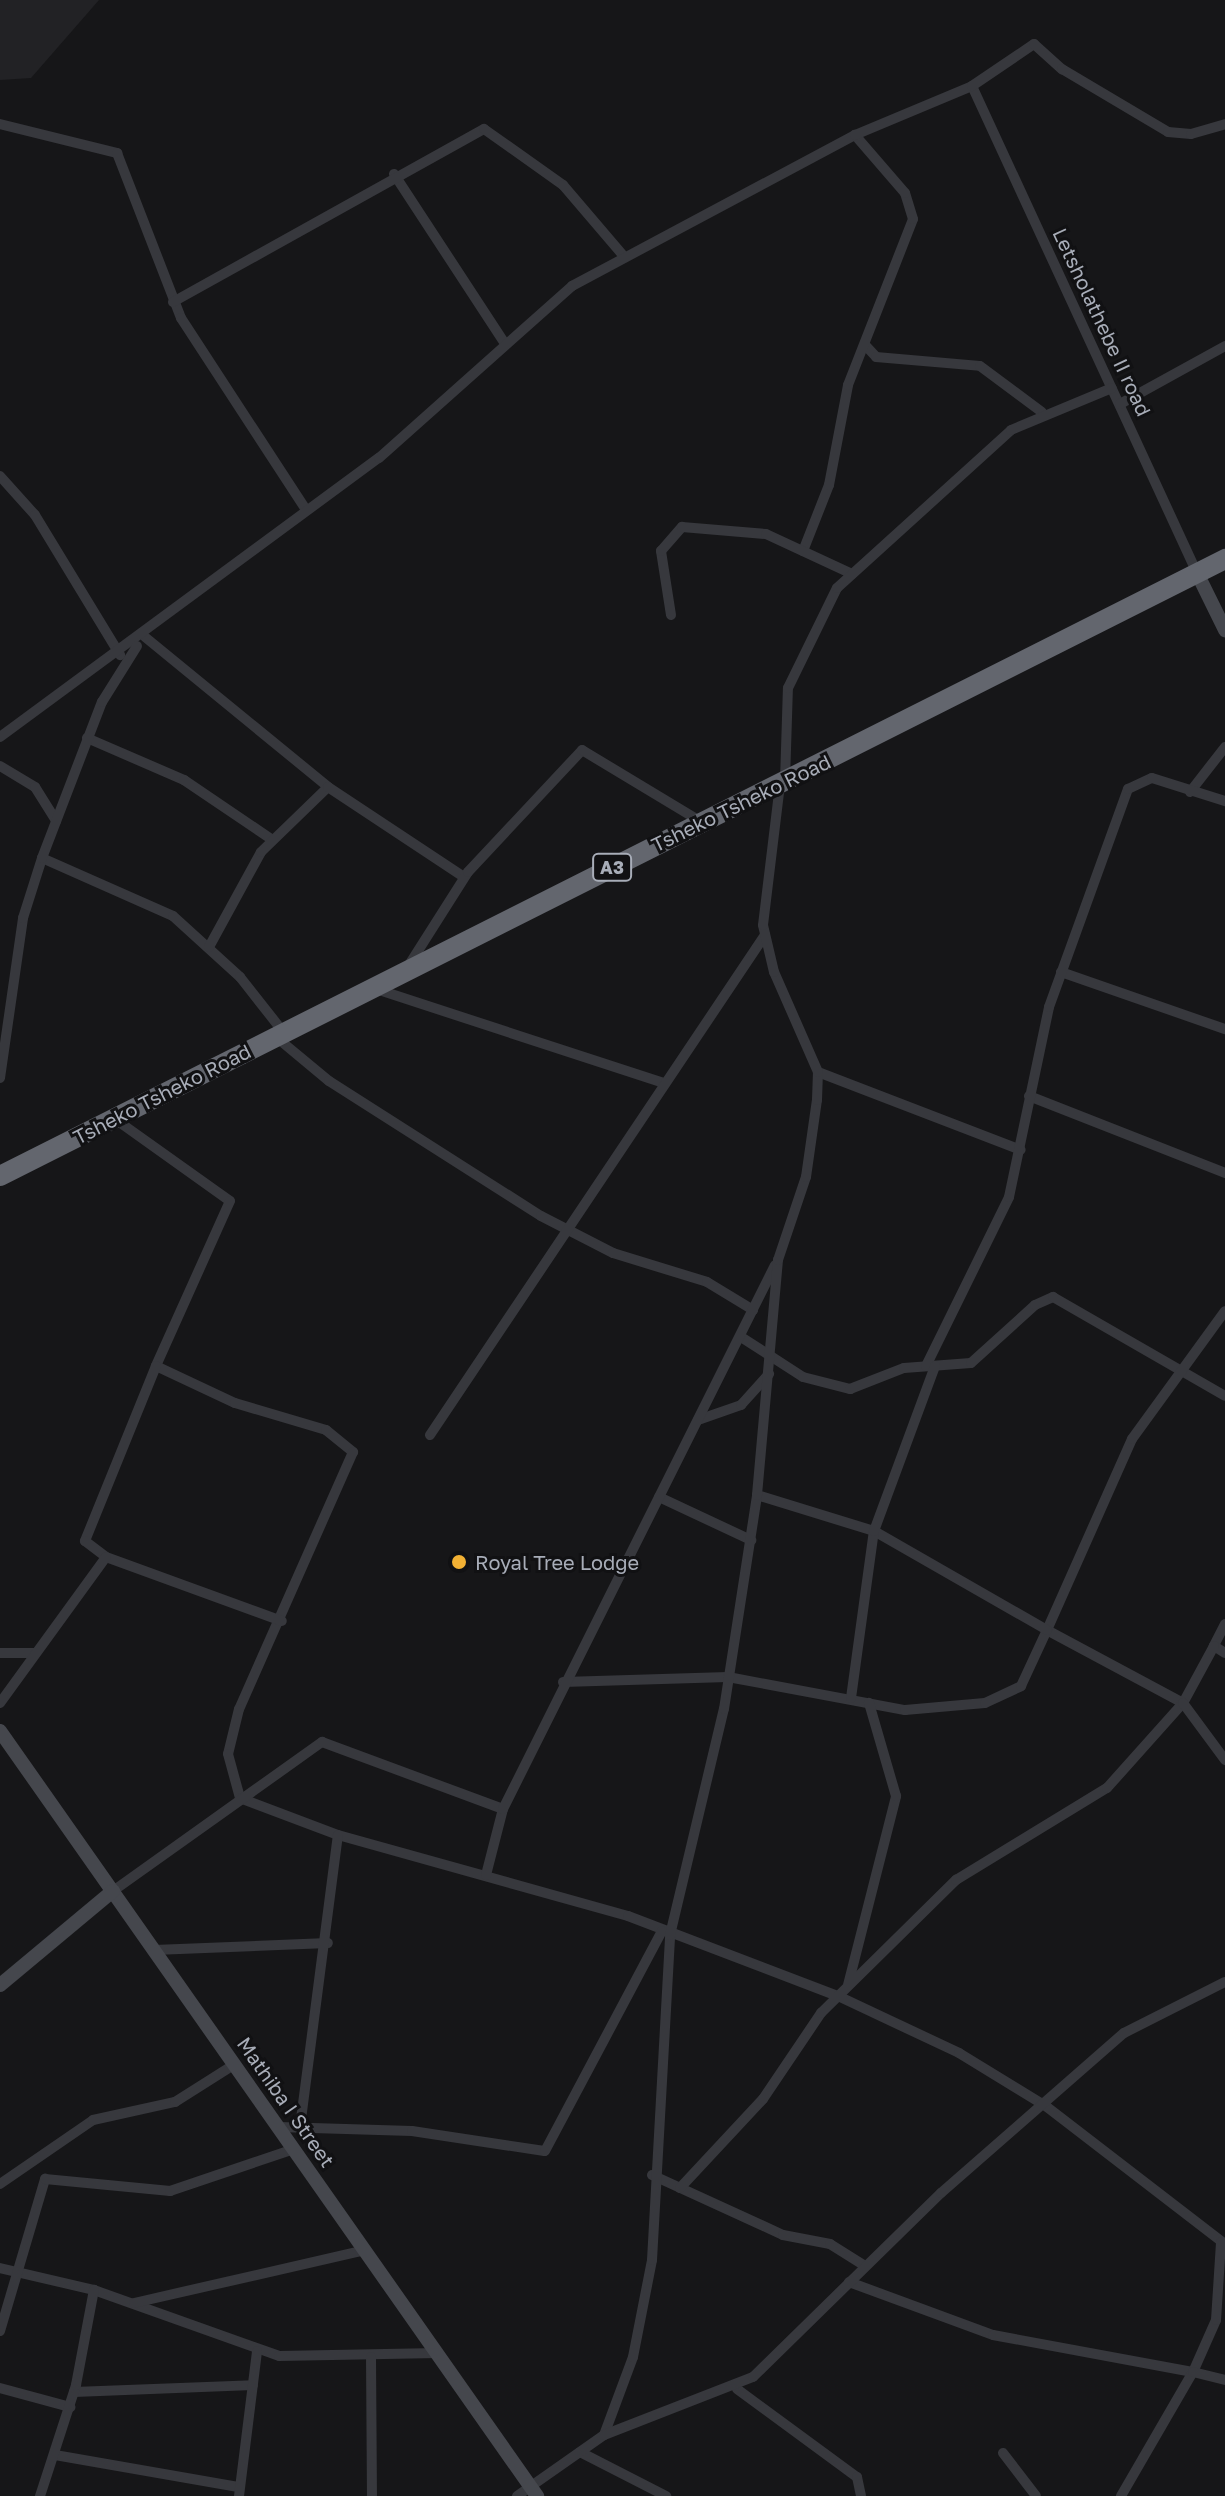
<!DOCTYPE html>
<html>
<head>
<meta charset="utf-8">
<style>
	body { margin:0 }
	#map { position:relative; width:1225px; height:2496px; overflow:hidden; background:#161618; font-family:"Golos Text",sans-serif }
	div>[style] { position:absolute }
	.built>* { inset:0; background:#222225 }
	.street>* { height:10px; margin:-5px; padding:0 5px; transform-origin:5px; border-radius:5px; background:#37383d }
	.secondary>* { height:14px; margin:-7px; padding:0 7px; transform-origin:7px; border-radius:7px; background:#45474d }
	.highway>* { height:20px; margin:-10px; padding:0 10px; transform-origin:10px; border-radius:10px; background:#63666e }
	.dots>* { width:22px; height:22px; translate:-50% -50%; box-sizing:border-box; border:4px solid #111113; border-radius:50% }
	span { translate:-50% -50%; white-space:nowrap; text-align:center; line-height:1.15; -webkit-text-stroke:6px #111113; paint-order:stroke }
	.shield-label span { padding:2px 6px; background:#111113; border:2px solid; border-radius:6px; -webkit-text-stroke-width:0 }
	.shield-label { font-size:18px; color:#a8adb8; font-weight:700 }
	.street-label { font-size:20px; color:#a8adb8 }
	.poi-label { font-size:20px; color:#a8adb8 }
	.left { translate:0 -50%; text-align:left }
</style>
</head>
<body>
<div id="map">
	<div class="built">
		<i style="clip-path:polygon(0 0,99px 0,31px 78px,0 80px)"></i>
	</div>
	<div class="street">
		<i style="left:972px;top:86px;width:536px;rotate:65.2deg"></i>
		<i style="left:0;top:124px;width:121px;rotate:13.9deg"></i>
		<i style="left:117px;top:153px;width:177px;rotate:68.8deg"></i>
		<i style="left:181px;top:318px;width:229px;rotate:56.9deg"></i>
		<i style="left:394px;top:174px;width:201px;rotate:56.8deg"></i>
		<i style="left:173px;top:302px;width:356px;rotate:-29.1deg"></i>
		<i style="left:484px;top:129px;width:97px;rotate:35.3deg"></i>
		<i style="left:563px;top:185px;width:91px;rotate:49.5deg"></i>
		<i style="left:865px;top:345px;width:16px;rotate:47deg"></i>
		<i style="left:876px;top:357px;width:104px;rotate:4.9deg"></i>
		<i style="left:980px;top:366px;width:77px;rotate:36.6deg"></i>
		<i style="left:1120px;top:404px;width:120px;rotate:-28.9deg"></i>
		<i style="left:0;top:476px;width:52px;rotate:48.1deg"></i>
		<i style="left:35px;top:515px;width:164px;rotate:58.7deg"></i>
		<i style="left:803px;top:551px;width:71px;rotate:-68.5deg"></i>
		<i style="left:829px;top:485px;width:102px;rotate:-79.2deg"></i>
		<i style="left:848px;top:385px;width:178px;rotate:-68.6deg"></i>
		<i style="left:913px;top:219px;width:27px;rotate:-107deg"></i>
		<i style="left:905px;top:193px;width:77px;rotate:-130.8deg"></i>
		<i style="left:671px;top:615px;width:65px;rotate:-98.9deg"></i>
		<i style="left:661px;top:551px;width:32px;rotate:-49deg"></i>
		<i style="left:682px;top:527px;width:84px;rotate:4.8deg"></i>
		<i style="left:766px;top:534px;width:95px;rotate:24.9deg"></i>
		<i style="left:145px;top:637px;width:237px;rotate:39.3deg"></i>
		<i style="left:0;top:737px;width:471px;rotate:-36.4deg"></i>
		<i style="left:379px;top:458px;width:259px;rotate:-41.7deg"></i>
		<i style="left:572px;top:286px;width:321px;rotate:-28.1deg"></i>
		<i style="left:855px;top:135px;width:127px;rotate:-22.7deg"></i>
		<i style="left:972px;top:86px;width:75px;rotate:-34.1deg"></i>
		<i style="left:1034px;top:44px;width:38px;rotate:42deg"></i>
		<i style="left:1062px;top:69px;width:123px;rotate:30.7deg"></i>
		<i style="left:1168px;top:132px;width:23px;rotate:5deg"></i>
		<i style="left:1191px;top:134px;width:35px;rotate:-16deg"></i>
		<i style="left:87px;top:738px;width:106px;rotate:23.4deg"></i>
		<i style="left:184px;top:780px;width:105px;rotate:34.1deg"></i>
		<i style="left:0;top:766px;width:41px;rotate:31deg"></i>
		<i style="left:35px;top:787px;width:40px;rotate:58deg"></i>
		<i style="left:785px;top:781px;width:93px;rotate:-88.2deg"></i>
		<i style="left:788px;top:688px;width:111px;rotate:-63.9deg"></i>
		<i style="left:837px;top:588px;width:235px;rotate:-42.2deg"></i>
		<i style="left:1011px;top:430px;width:109px;rotate:-22.6deg"></i>
		<i style="left:1190px;top:792px;width:57px;rotate:-52.1deg"></i>
		<i style="left:42px;top:858px;width:143px;rotate:23.9deg"></i>
		<i style="left:173px;top:916px;width:91px;rotate:42.3deg"></i>
		<i style="left:240px;top:977px;width:71px;rotate:51.8deg"></i>
		<i style="left:209px;top:947px;width:108px;rotate:-61.3deg"></i>
		<i style="left:261px;top:852px;width:93px;rotate:-44.1deg"></i>
		<i style="left:328px;top:787px;width:163px;rotate:33.5deg"></i>
		<i style="left:409px;top:965px;width:110px;rotate:-57.6deg"></i>
		<i style="left:468px;top:872px;width:167px;rotate:-46.9deg"></i>
		<i style="left:582px;top:750px;width:141px;rotate:31.1deg"></i>
		<i style="left:1061px;top:972px;width:174px;rotate:19.2deg"></i>
		<i style="left:376px;top:989px;width:302px;rotate:18.1deg"></i>
		<i style="left:276px;top:1037px;width:69px;rotate:39.7deg"></i>
		<i style="left:329px;top:1081px;width:251px;rotate:32.5deg"></i>
		<i style="left:541px;top:1216px;width:81px;rotate:27.2deg"></i>
		<i style="left:613px;top:1253px;width:98px;rotate:17.1deg"></i>
		<i style="left:707px;top:1282px;width:54px;rotate:31.3deg"></i>
		<i style="left:818px;top:1072px;width:217px;rotate:21deg"></i>
		<i style="left:0;top:1078px;width:162px;rotate:-81.8deg"></i>
		<i style="left:23px;top:918px;width:63px;rotate:-72.4deg"></i>
		<i style="left:42px;top:858px;width:167px;rotate:-69deg"></i>
		<i style="left:102px;top:702px;width:66px;rotate:-58deg"></i>
		<i style="left:1029px;top:1096px;width:211px;rotate:21.4deg"></i>
		<i style="left:115px;top:1119px;width:141px;rotate:35.5deg"></i>
		<i style="left:230px;top:1201px;width:181px;rotate:114.2deg"></i>
		<i style="left:156px;top:1366px;width:87px;rotate:25.1deg"></i>
		<i style="left:235px;top:1403px;width:95px;rotate:16.5deg"></i>
		<i style="left:326px;top:1430px;width:35px;rotate:39deg"></i>
		<i style="left:353px;top:1452px;width:281px;rotate:113.9deg"></i>
		<i style="left:239px;top:1709px;width:46px;rotate:103.7deg"></i>
		<i style="left:228px;top:1754px;width:46px;rotate:74.7deg"></i>
		<i style="left:240px;top:1798px;width:105px;rotate:20.7deg"></i>
		<i style="left:338px;top:1835px;width:301px;rotate:15.6deg"></i>
		<i style="left:628px;top:1916px;width:225px;rotate:20.9deg"></i>
		<i style="left:838px;top:1996px;width:134px;rotate:25.2deg"></i>
		<i style="left:959px;top:2053px;width:103px;rotate:31.5deg"></i>
		<i style="left:1047px;top:2107px;width:225px;rotate:37.6deg"></i>
		<i style="left:741px;top:1337px;width:74px;rotate:32.8deg"></i>
		<i style="left:803px;top:1377px;width:49px;rotate:14.3deg"></i>
		<i style="left:850px;top:1389px;width:58px;rotate:-21.3deg"></i>
		<i style="left:904px;top:1368px;width:67px;rotate:-4.3deg"></i>
		<i style="left:971px;top:1363px;width:86px;rotate:-42.2deg"></i>
		<i style="left:1035px;top:1305px;width:20px;rotate:-24deg"></i>
		<i style="left:1053px;top:1297px;width:198px;rotate:29.9deg"></i>
		<i style="left:156px;top:1366px;width:189px;rotate:112.1deg"></i>
		<i style="left:85px;top:1541px;width:26px;rotate:37deg"></i>
		<i style="left:106px;top:1557px;width:187px;rotate:20deg"></i>
		<i style="left:926px;top:1366px;width:188px;rotate:-63.8deg"></i>
		<i style="left:1009px;top:1197px;width:194px;rotate:-78.1deg"></i>
		<i style="left:1049px;top:1007px;width:232px;rotate:-70.1deg"></i>
		<i style="left:1128px;top:789px;width:26px;rotate:-25deg"></i>
		<i style="left:1152px;top:778px;width:77px;rotate:17.5deg"></i>
		<i style="left:698px;top:1420px;width:46px;rotate:-19.2deg"></i>
		<i style="left:741px;top:1405px;width:42px;rotate:-47.9deg"></i>
		<i style="left:430px;top:1435px;width:602px;rotate:-56.18deg"></i>
		<i style="left:659px;top:1497px;width:102px;rotate:25.1deg"></i>
		<i style="left:1225px;top:1624px;width:25px;rotate:117deg"></i>
		<i style="left:1214px;top:1646px;width:13px;rotate:32deg"></i>
		<i style="left:1214px;top:1646px;width:65px;rotate:118.5deg"></i>
		<i style="left:1183px;top:1703px;width:154px;rotate:-151.8deg"></i>
		<i style="left:1047px;top:1630px;width:209px;rotate:-66deg"></i>
		<i style="left:1132px;top:1439px;width:158px;rotate:-54deg"></i>
		<i style="left:0;top:1653px;width:35px"></i>
		<i style="left:563px;top:1682px;width:165px;rotate:-1.7deg"></i>
		<i style="left:728px;top:1677px;width:180px;rotate:10.6deg"></i>
		<i style="left:905px;top:1710px;width:80px;rotate:-5deg"></i>
		<i style="left:985px;top:1703px;width:40px;rotate:-25deg"></i>
		<i style="left:1021px;top:1686px;width:62px;rotate:-65.1deg"></i>
		<i style="left:1047px;top:1630px;width:199px;rotate:-150.2deg"></i>
		<i style="left:874px;top:1531px;width:122px;rotate:-162.9deg"></i>
		<i style="left:851px;top:1698px;width:169px;rotate:-82.2deg"></i>
		<i style="left:874px;top:1531px;width:176px;rotate:-69.7deg"></i>
		<i style="left:0;top:1703px;width:180px;rotate:-54deg"></i>
		<i style="left:486px;top:1875px;width:68px;rotate:-75.6deg"></i>
		<i style="left:113px;top:1891px;width:257px;rotate:-35.5deg"></i>
		<i style="left:322px;top:1742px;width:193px;rotate:20.3deg"></i>
		<i style="left:503px;top:1809px;width:608px;rotate:-63.43deg"></i>
		<i style="left:154px;top:1950px;width:174px;rotate:-2.3deg"></i>
		<i style="left:848px;top:1985px;width:195px;rotate:-75.7deg"></i>
		<i style="left:896px;top:1796px;width:97px;rotate:-106.2deg"></i>
		<i style="left:279px;top:2127px;width:133px;rotate:1.7deg"></i>
		<i style="left:412px;top:2131px;width:134px;rotate:8.6deg"></i>
		<i style="left:545px;top:2151px;width:249px;rotate:-62deg"></i>
		<i style="left:300px;top:2127px;width:294px;rotate:-82.6deg"></i>
		<i style="left:652px;top:2175px;width:144px;rotate:24.6deg"></i>
		<i style="left:783px;top:2235px;width:48px;rotate:10.8deg"></i>
		<i style="left:830px;top:2244px;width:41px;rotate:32.2deg"></i>
		<i style="left:0;top:2184px;width:113px;rotate:-34.5deg"></i>
		<i style="left:93px;top:2120px;width:84px;rotate:-12.4deg"></i>
		<i style="left:175px;top:2102px;width:71px;rotate:-32.3deg"></i>
		<i style="left:680px;top:2188px;width:122px;rotate:-47deg"></i>
		<i style="left:763px;top:2099px;width:104px;rotate:-56deg"></i>
		<i style="left:821px;top:2013px;width:190px;rotate:-44.6deg"></i>
		<i style="left:956px;top:1880px;width:177px;rotate:-31.4deg"></i>
		<i style="left:1107px;top:1788px;width:114px;rotate:-48.2deg"></i>
		<i style="left:1183px;top:1703px;width:71px;rotate:53.6deg"></i>
		<i style="left:0;top:2268px;width:97px;rotate:13.2deg"></i>
		<i style="left:94px;top:2290px;width:196px;rotate:19.6deg"></i>
		<i style="left:279px;top:2356px;width:159px;rotate:-1.1deg"></i>
		<i style="left:849px;top:2282px;width:153px;rotate:20.2deg"></i>
		<i style="left:993px;top:2335px;width:203px;rotate:10.5deg"></i>
		<i style="left:1193px;top:2372px;width:57px;rotate:-66.1deg"></i>
		<i style="left:1216px;top:2320px;width:78px;rotate:-86.3deg"></i>
		<i style="left:134px;top:2303px;width:238px;rotate:-12.9deg"></i>
		<i style="left:0;top:2331px;width:159px;rotate:-73.5deg"></i>
		<i style="left:45px;top:2179px;width:126px;rotate:5.5deg"></i>
		<i style="left:170px;top:2191px;width:131px;rotate:-18.7deg"></i>
		<i style="left:371px;top:2357px;width:139px;rotate:89.6deg"></i>
		<i style="left:0;top:2388px;width:73px;rotate:15.2deg"></i>
		<i style="left:737px;top:2389px;width:149px;rotate:36.3deg"></i>
		<i style="left:857px;top:2477px;width:19px;rotate:78deg"></i>
		<i style="left:74px;top:2392px;width:179px;rotate:-2.2deg"></i>
		<i style="left:604px;top:2435px;width:83px;rotate:-69.6deg"></i>
		<i style="left:633px;top:2357px;width:99px;rotate:-78.9deg"></i>
		<i style="left:652px;top:2260px;width:325px;rotate:-86.8deg"></i>
		<i style="left:670px;top:1935px;width:232px;rotate:-76.6deg"></i>
		<i style="left:724px;top:1709px;width:217px;rotate:-81.2deg"></i>
		<i style="left:757px;top:1495px;width:236px;rotate:-84.9deg"></i>
		<i style="left:778px;top:1260px;width:88px;rotate:-71.4deg"></i>
		<i style="left:806px;top:1177px;width:78px;rotate:-81.9deg"></i>
		<i style="left:817px;top:1100px;width:28px;rotate:-88deg"></i>
		<i style="left:818px;top:1072px;width:109px;rotate:-113.7deg"></i>
		<i style="left:774px;top:972px;width:48px;rotate:-103.2deg"></i>
		<i style="left:763px;top:925px;width:141px;rotate:-83.1deg"></i>
		<i style="left:580px;top:2452px;width:97px;rotate:27.1deg"></i>
		<i style="left:1003px;top:2453px;width:54px;rotate:52.5deg"></i>
		<i style="left:55px;top:2455px;width:186px;rotate:9.9deg"></i>
		<i style="left:40px;top:2496px;width:117px;rotate:-72deg"></i>
		<i style="left:76px;top:2385px;width:97px;rotate:-79.3deg"></i>
		<i style="left:239px;top:2496px;width:146px;rotate:-82.9deg"></i>
		<i style="left:517px;top:2496px;width:106px;rotate:-35deg"></i>
		<i style="left:604px;top:2435px;width:160px;rotate:-21.3deg"></i>
		<i style="left:753px;top:2377px;width:263px;rotate:-44.4deg"></i>
		<i style="left:941px;top:2193px;width:243px;rotate:-41.2deg"></i>
		<i style="left:1124px;top:2033px;width:113px;rotate:-26.8deg"></i>
		<i style="left:1121px;top:2496px;width:143px;rotate:-59.9deg"></i>
		<i style="left:1193px;top:2372px;width:33px;rotate:14deg"></i>
	</div>
	<div class="secondary">
		<i style="left:1197px;top:573px;width:64px;rotate:63.8deg"></i>
		<i style="left:0;top:1731px;width:935px;rotate:54.93deg"></i>
		<i style="left:0;top:1985px;width:147px;rotate:-39.8deg"></i>
	</div>
	<div class="highway">
		<i style="left:0;top:1176px;width:1372px;rotate:-26.73deg"></i>
	</div>
	<div class="dots">
		<i style="left:459px;top:1562px;background:#f2b134"></i>
	</div>
	<div class="shield-label">
		<span style="left:612px;top:867px">A3</span>
	</div>
	<div class="street-label">
		<span style="left:1102px;top:322px;rotate:65deg">Letsholathebe II road</span>
		<span style="left:741px;top:803px;rotate:-26deg">Tsheko Tsheko Road</span>
		<span style="left:162px;top:1094px;rotate:-27deg">Tsheko Tsheko Road</span>
		<span style="left:286px;top:2102px;rotate:55deg">Mathiba I Street</span>
	</div>
	<div class="poi-label">
		<span class="left" style="left:475px;top:1562px">Royal Tree Lodge</span>
	</div>
</div>
</body>
</html>
